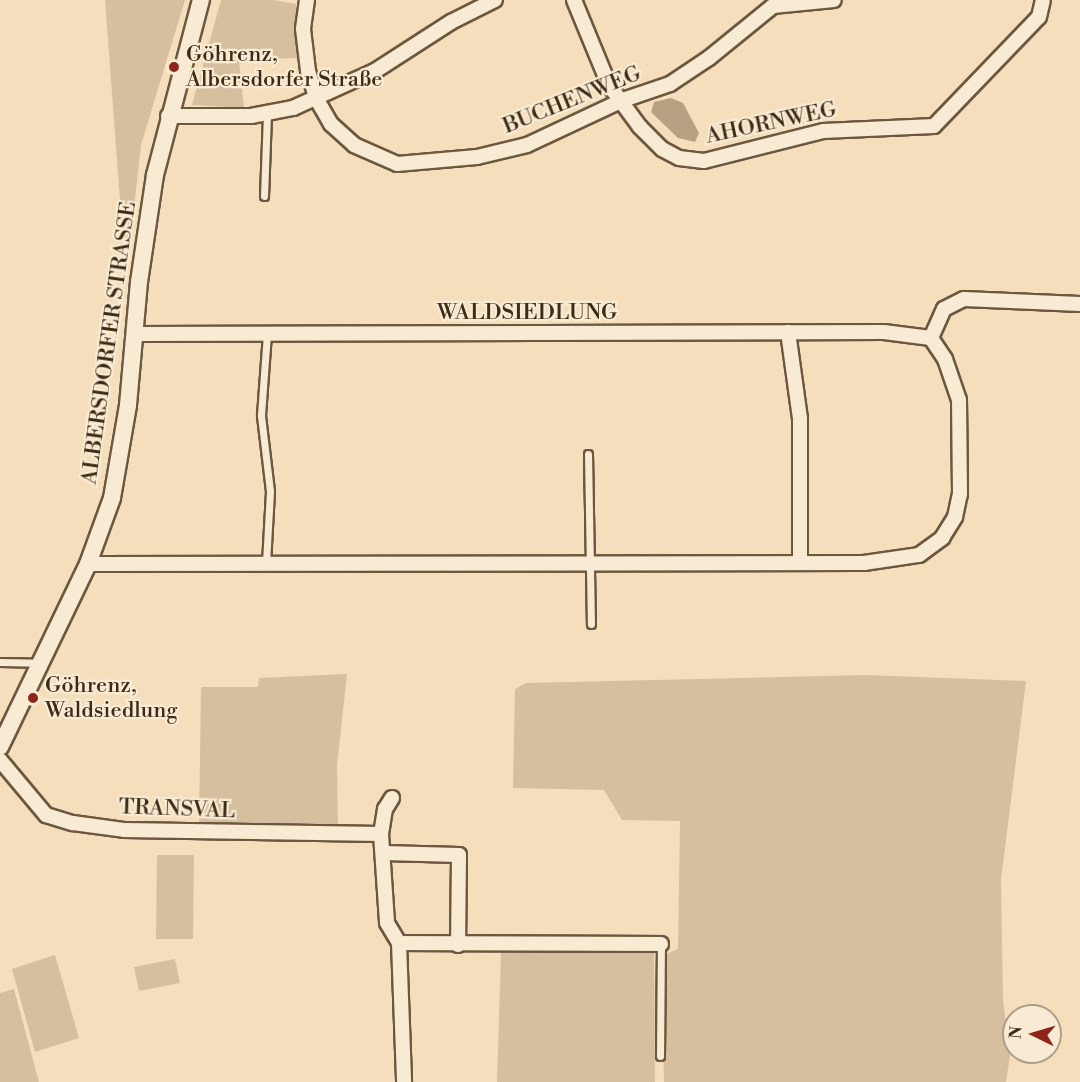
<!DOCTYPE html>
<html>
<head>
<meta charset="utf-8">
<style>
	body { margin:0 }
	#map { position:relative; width:1080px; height:1082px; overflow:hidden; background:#f5debb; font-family:"Libre Bodoni",serif }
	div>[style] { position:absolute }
	.green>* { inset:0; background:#d6bf9f }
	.water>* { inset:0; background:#b7a183 }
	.roads { filter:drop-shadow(2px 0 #6c573f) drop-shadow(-2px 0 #6c573f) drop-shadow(0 2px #6c573f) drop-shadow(0 -2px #6c573f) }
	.service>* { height:7px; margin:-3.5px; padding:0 3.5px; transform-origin:3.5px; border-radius:3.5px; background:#f8ead3 }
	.minor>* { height:14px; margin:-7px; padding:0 7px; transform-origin:7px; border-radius:7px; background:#f8ead3 }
	.tertiary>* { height:16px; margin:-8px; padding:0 8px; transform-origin:8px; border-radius:8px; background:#f8ead3 }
	.dots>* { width:16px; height:16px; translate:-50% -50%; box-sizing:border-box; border:3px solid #f8ead3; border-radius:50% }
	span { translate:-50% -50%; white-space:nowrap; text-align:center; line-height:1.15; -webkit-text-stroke:4.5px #f8ead3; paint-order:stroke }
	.poi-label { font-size:22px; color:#3f2a16 }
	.left { translate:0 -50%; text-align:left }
	.street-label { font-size:22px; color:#3f2a16 }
	.north { position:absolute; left:1002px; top:1004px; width:60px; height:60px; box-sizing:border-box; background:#f8ead3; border:2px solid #ae9d87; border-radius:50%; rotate:275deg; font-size:16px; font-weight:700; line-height:24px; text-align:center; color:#3f2a16 }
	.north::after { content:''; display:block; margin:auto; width:21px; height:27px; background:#8f2418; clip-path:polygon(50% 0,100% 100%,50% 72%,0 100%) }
</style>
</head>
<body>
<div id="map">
	<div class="green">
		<i style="clip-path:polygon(105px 0,185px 0,141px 145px,129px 253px,122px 227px)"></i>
		<i style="clip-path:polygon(221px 0,273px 0,296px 4px,298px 58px,239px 60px,244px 108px,192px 105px)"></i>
		<i style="clip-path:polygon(347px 674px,337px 765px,338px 829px,199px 825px,201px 687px,258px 687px,259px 678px)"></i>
		<i style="clip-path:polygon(865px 675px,1026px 681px,1001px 880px,1003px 1000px,1010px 1055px,1006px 1082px,664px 1082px,661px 956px,678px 949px,680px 821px,622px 820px,604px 790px,513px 788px,515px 689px,526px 683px)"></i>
		<i style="clip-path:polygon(157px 855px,194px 855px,193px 939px,156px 939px)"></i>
		<i style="clip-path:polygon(654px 950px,655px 1082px,497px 1082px,501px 952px)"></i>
		<i style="clip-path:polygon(55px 955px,79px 1038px,35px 1052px,12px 969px)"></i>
		<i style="clip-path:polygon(175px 959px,180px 983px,139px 991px,134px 967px)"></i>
		<i style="clip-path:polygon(14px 989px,39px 1082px,0 1082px,0 993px)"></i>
	</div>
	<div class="water">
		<i style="clip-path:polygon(671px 98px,683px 103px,699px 133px,695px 142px,678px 138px,651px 112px,654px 102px)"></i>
	</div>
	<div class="roads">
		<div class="service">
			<i style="left:264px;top:196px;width:83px;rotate:-87.9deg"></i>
			<i style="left:588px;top:454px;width:170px;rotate:89deg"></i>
			<i style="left:266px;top:563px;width:72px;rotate:-86.8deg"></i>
			<i style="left:270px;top:491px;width:77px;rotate:-96.8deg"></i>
			<i style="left:261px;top:415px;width:81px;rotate:-85.8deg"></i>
			<i style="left:0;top:662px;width:39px;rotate:1deg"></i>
			<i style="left:660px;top:1056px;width:112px;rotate:-89.5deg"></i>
		</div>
		<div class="minor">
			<i style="left:307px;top:0;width:29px;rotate:98deg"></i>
			<i style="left:303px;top:29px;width:42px;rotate:83.2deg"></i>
			<i style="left:308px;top:71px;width:28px;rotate:73deg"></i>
			<i style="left:316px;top:98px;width:30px;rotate:60deg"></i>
			<i style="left:331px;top:124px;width:31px;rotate:42deg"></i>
			<i style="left:354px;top:145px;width:47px;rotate:23.8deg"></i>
			<i style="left:397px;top:164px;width:80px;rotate:-5deg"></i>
			<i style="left:477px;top:157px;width:51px;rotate:-13.5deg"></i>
			<i style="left:527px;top:145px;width:106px;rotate:-25.1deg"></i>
			<i style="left:623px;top:100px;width:50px;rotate:-18.8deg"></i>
			<i style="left:670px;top:84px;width:47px;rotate:-33.7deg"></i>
			<i style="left:709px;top:58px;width:82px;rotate:-39.1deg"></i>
			<i style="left:773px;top:6px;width:61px;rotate:-5.6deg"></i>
			<i style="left:574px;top:0;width:92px;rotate:67.6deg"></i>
			<i style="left:609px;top:85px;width:52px;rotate:53.6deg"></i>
			<i style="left:640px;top:127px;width:31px;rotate:45deg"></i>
			<i style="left:662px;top:149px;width:19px;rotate:28deg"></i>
			<i style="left:679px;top:158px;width:25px;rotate:7deg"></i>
			<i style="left:704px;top:161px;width:123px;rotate:-14.1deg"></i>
			<i style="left:823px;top:131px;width:111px;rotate:-2.6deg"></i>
			<i style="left:934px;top:126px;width:151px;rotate:-46.1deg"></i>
			<i style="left:1039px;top:17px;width:17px;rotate:-77deg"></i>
			<i style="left:168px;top:116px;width:83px"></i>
			<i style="left:251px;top:116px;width:43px;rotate:-10.8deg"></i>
			<i style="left:293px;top:108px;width:90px;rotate:-24.3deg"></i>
			<i style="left:375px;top:71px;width:90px;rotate:-32.8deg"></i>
			<i style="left:451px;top:22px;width:49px;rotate:-26.6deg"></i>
			<i style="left:788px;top:332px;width:87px;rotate:82.1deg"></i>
			<i style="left:800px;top:418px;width:145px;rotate:90deg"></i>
			<i style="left:134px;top:334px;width:750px;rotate:-0.15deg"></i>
			<i style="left:884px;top:332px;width:47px;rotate:7.3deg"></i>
			<i style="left:931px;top:338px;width:32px;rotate:-66deg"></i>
			<i style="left:944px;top:309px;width:22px;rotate:-27deg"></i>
			<i style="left:964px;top:299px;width:116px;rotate:2.5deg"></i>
			<i style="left:88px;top:564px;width:776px;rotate:-0.07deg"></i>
			<i style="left:864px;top:563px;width:56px;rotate:-8.3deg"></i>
			<i style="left:919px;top:555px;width:29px;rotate:-36deg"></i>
			<i style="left:942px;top:538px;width:25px;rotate:-58deg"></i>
			<i style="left:955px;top:517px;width:24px;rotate:-78deg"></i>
			<i style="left:960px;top:494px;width:94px;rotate:-90.6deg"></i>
			<i style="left:959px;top:400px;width:43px;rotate:-108.9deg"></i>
			<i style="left:945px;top:359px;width:25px;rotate:-124deg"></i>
			<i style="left:0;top:760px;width:72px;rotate:50.1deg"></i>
			<i style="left:46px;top:815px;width:28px;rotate:17deg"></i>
			<i style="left:73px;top:823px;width:51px;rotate:7.8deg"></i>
			<i style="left:124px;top:830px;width:257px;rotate:0.9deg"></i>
			<i style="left:392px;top:798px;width:13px;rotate:122deg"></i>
			<i style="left:385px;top:809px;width:25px;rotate:99deg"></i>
			<i style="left:381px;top:834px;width:89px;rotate:86.1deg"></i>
			<i style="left:387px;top:923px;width:23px;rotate:59deg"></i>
			<i style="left:399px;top:943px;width:139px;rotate:87.9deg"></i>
			<i style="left:384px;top:853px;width:75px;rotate:1.5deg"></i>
			<i style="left:459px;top:855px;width:90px;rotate:90.6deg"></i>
			<i style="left:399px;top:943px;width:262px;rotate:0.2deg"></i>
		</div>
		<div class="tertiary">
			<i style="left:0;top:747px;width:203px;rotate:-64.3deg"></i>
			<i style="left:88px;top:564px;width:70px;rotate:-70deg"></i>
			<i style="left:112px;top:498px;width:94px;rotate:-80.2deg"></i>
			<i style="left:128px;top:405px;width:123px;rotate:-84.9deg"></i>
			<i style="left:139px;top:282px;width:108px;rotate:-81.5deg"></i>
			<i style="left:155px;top:175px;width:181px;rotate:-75.3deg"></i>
		</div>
	</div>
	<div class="dots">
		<i style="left:174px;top:67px;background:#8f2418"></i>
		<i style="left:33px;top:698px;background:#8f2418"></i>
	</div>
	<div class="poi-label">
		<span class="left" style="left:186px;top:67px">Göhrenz,<br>Albersdorfer Straße</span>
		<span class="left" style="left:45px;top:698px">Göhrenz,<br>Waldsiedlung</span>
	</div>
	<div class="street-label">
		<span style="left:572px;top:100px;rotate:-22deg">BUCHENWEG</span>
		<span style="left:771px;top:123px;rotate:-12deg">AHORNWEG</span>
		<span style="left:527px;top:313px">WALDSIEDLUNG</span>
		<span style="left:109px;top:343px;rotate:-82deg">ALBERSDORFER STRASSE</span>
		<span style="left:177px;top:809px;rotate:2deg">TRANSVAL</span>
	</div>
	<div class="north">N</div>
</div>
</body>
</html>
